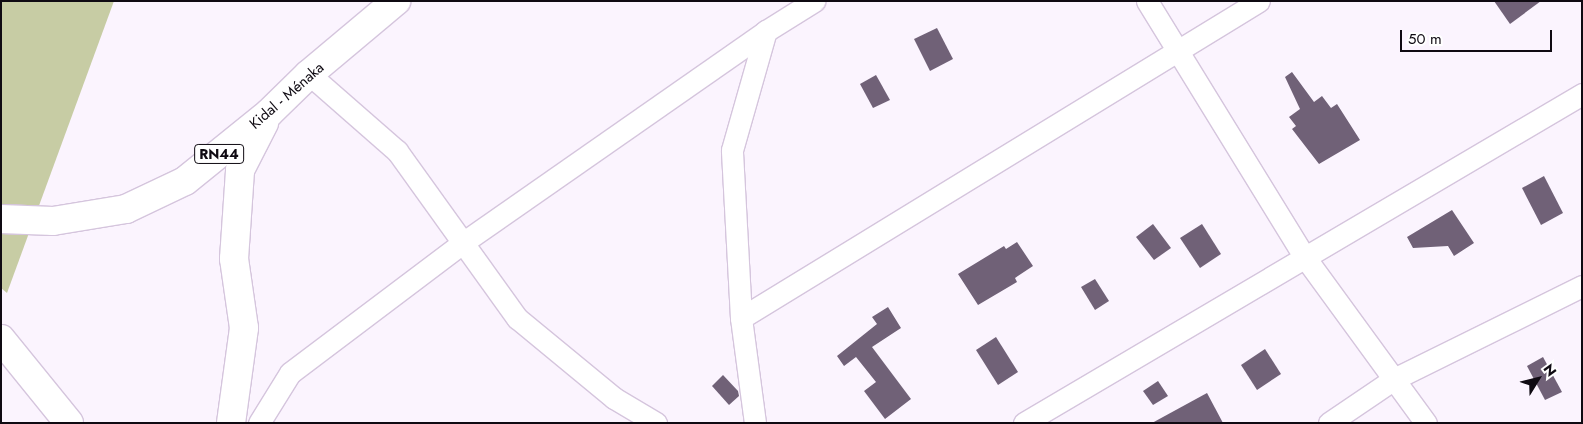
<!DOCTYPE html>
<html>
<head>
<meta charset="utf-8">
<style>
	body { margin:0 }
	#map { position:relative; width:1583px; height:424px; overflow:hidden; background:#fbf4fe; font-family:Jost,sans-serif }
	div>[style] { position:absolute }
	.green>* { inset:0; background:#c7cca4 }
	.building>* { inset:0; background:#706177 }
	.roads { filter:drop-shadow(1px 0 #d5c5dd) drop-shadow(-1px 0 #d5c5dd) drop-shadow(0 1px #d5c5dd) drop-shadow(0 -1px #d5c5dd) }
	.minor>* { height:21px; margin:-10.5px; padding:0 10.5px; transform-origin:10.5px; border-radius:10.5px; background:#fff }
	.secondary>* { height:28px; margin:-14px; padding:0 14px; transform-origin:14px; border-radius:14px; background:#fff }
	.primary>* { height:28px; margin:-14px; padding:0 14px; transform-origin:14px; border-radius:14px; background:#fff }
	span { translate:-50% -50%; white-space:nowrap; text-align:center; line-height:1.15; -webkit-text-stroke:4px #fff; paint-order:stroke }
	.shield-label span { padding:1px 4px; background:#fff; border:1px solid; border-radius:4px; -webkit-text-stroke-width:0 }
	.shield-label { font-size:14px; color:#0f0a12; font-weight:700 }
	.street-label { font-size:15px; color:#0f0a12 }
	.frame { position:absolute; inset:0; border:2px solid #0f0a12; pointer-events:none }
	.north { position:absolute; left:1513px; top:354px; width:50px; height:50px; -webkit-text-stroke:4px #fff; paint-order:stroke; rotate:54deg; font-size:14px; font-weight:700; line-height:20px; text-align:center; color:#0f0a12 }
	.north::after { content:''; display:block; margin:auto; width:18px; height:22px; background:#0f0a12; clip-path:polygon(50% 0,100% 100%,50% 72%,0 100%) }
	.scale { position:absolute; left:1400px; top:30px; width:152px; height:22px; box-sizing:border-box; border:2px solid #0f0a12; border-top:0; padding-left:6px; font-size:15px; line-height:18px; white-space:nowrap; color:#0f0a12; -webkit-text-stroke:4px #fff; paint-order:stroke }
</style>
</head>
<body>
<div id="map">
	<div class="green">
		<i style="clip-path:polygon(1px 1px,114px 1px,7px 293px,1px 288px)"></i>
	</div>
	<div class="building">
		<i style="clip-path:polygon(1494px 1px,1541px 1px,1510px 24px)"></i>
		<i style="clip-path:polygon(937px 28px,953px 59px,930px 71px,914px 39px)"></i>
		<i style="clip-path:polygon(1292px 72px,1314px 102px,1322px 96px,1331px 108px,1337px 104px,1360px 140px,1319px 164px,1292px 129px,1296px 126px,1289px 117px,1300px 109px,1285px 77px)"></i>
		<i style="clip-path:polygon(876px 75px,890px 100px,873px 108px,860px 84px)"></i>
		<i style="clip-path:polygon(1544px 176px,1563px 213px,1541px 225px,1522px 188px)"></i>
		<i style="clip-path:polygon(1452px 210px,1474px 243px,1454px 256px,1448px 246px,1413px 248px,1407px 237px)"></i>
		<i style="clip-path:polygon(1153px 224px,1171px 248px,1154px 260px,1136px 237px)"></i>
		<i style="clip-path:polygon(1202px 224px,1221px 254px,1200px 268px,1180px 238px)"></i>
		<i style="clip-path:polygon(1017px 242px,1033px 266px,1015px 278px,1017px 282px,978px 305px,958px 274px,1004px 246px,1006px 249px)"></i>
		<i style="clip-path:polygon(1095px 279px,1109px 301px,1095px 310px,1081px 287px)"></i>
		<i style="clip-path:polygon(888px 307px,901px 328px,872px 347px,911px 399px,885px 419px,864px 391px,876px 382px,856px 357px,844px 366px,837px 356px,877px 324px,872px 317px)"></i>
		<i style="clip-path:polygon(996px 337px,1018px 372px,998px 385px,976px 350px)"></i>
		<i style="clip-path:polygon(1265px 349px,1281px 374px,1257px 390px,1241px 365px)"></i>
		<i style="clip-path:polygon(1543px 357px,1562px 392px,1545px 400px,1527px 366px)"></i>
		<i style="clip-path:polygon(723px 375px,738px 391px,739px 396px,729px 405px,712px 386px)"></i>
		<i style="clip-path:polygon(1158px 381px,1168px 396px,1153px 405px,1143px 391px)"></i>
		<i style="clip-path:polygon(1207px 393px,1223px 423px,1152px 423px)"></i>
	</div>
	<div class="roads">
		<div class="minor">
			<i style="left:1147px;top:1px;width:299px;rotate:58.4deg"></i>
			<i style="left:1304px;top:256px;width:207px;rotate:53.9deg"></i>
			<i style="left:309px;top:74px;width:117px;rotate:41.2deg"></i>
			<i style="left:397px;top:151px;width:206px;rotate:54.3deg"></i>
			<i style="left:517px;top:318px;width:126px;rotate:39.5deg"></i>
			<i style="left:614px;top:398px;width:49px;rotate:30.8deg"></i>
			<i style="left:741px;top:318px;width:607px;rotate:-31.47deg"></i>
			<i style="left:259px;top:423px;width:59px;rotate:-58.2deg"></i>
			<i style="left:290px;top:373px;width:214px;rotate:-37deg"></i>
			<i style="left:461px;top:244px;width:372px;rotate:-34.9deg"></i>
			<i style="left:766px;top:31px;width:57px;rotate:-32deg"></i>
			<i style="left:755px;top:423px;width:106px;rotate:-97.6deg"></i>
			<i style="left:741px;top:318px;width:168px;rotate:-93.1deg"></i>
			<i style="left:732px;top:150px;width:124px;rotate:-74.1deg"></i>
			<i style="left:1024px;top:423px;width:648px;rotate:-30.52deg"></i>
			<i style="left:1329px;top:423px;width:78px;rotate:-34.1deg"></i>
			<i style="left:1394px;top:379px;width:210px;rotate:-26.3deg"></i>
		</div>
		<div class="secondary">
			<i style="left:1px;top:339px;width:108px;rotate:51deg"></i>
		</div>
		<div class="primary">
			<i style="left:1px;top:219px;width:52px;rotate:2.2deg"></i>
			<i style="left:53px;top:221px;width:74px;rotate:-9.3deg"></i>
			<i style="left:126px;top:209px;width:65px;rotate:-25.4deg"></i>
			<i style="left:185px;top:181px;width:108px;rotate:-39deg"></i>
			<i style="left:269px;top:113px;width:56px;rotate:-44.3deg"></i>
			<i style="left:309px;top:74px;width:114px;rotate:-40deg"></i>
			<i style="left:231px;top:423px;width:96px;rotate:-82.2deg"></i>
			<i style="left:244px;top:328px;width:70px;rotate:-98.2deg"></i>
			<i style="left:234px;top:259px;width:89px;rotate:-86.1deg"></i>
			<i style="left:240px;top:170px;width:53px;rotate:-62.9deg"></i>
		</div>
	</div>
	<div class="shield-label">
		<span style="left:219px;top:154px">RN44</span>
	</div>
	<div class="street-label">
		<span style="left:287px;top:96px;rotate:-41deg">Kidal - Ménaka</span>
	</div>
	<div class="frame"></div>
	<div class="north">N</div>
	<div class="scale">50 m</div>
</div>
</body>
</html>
